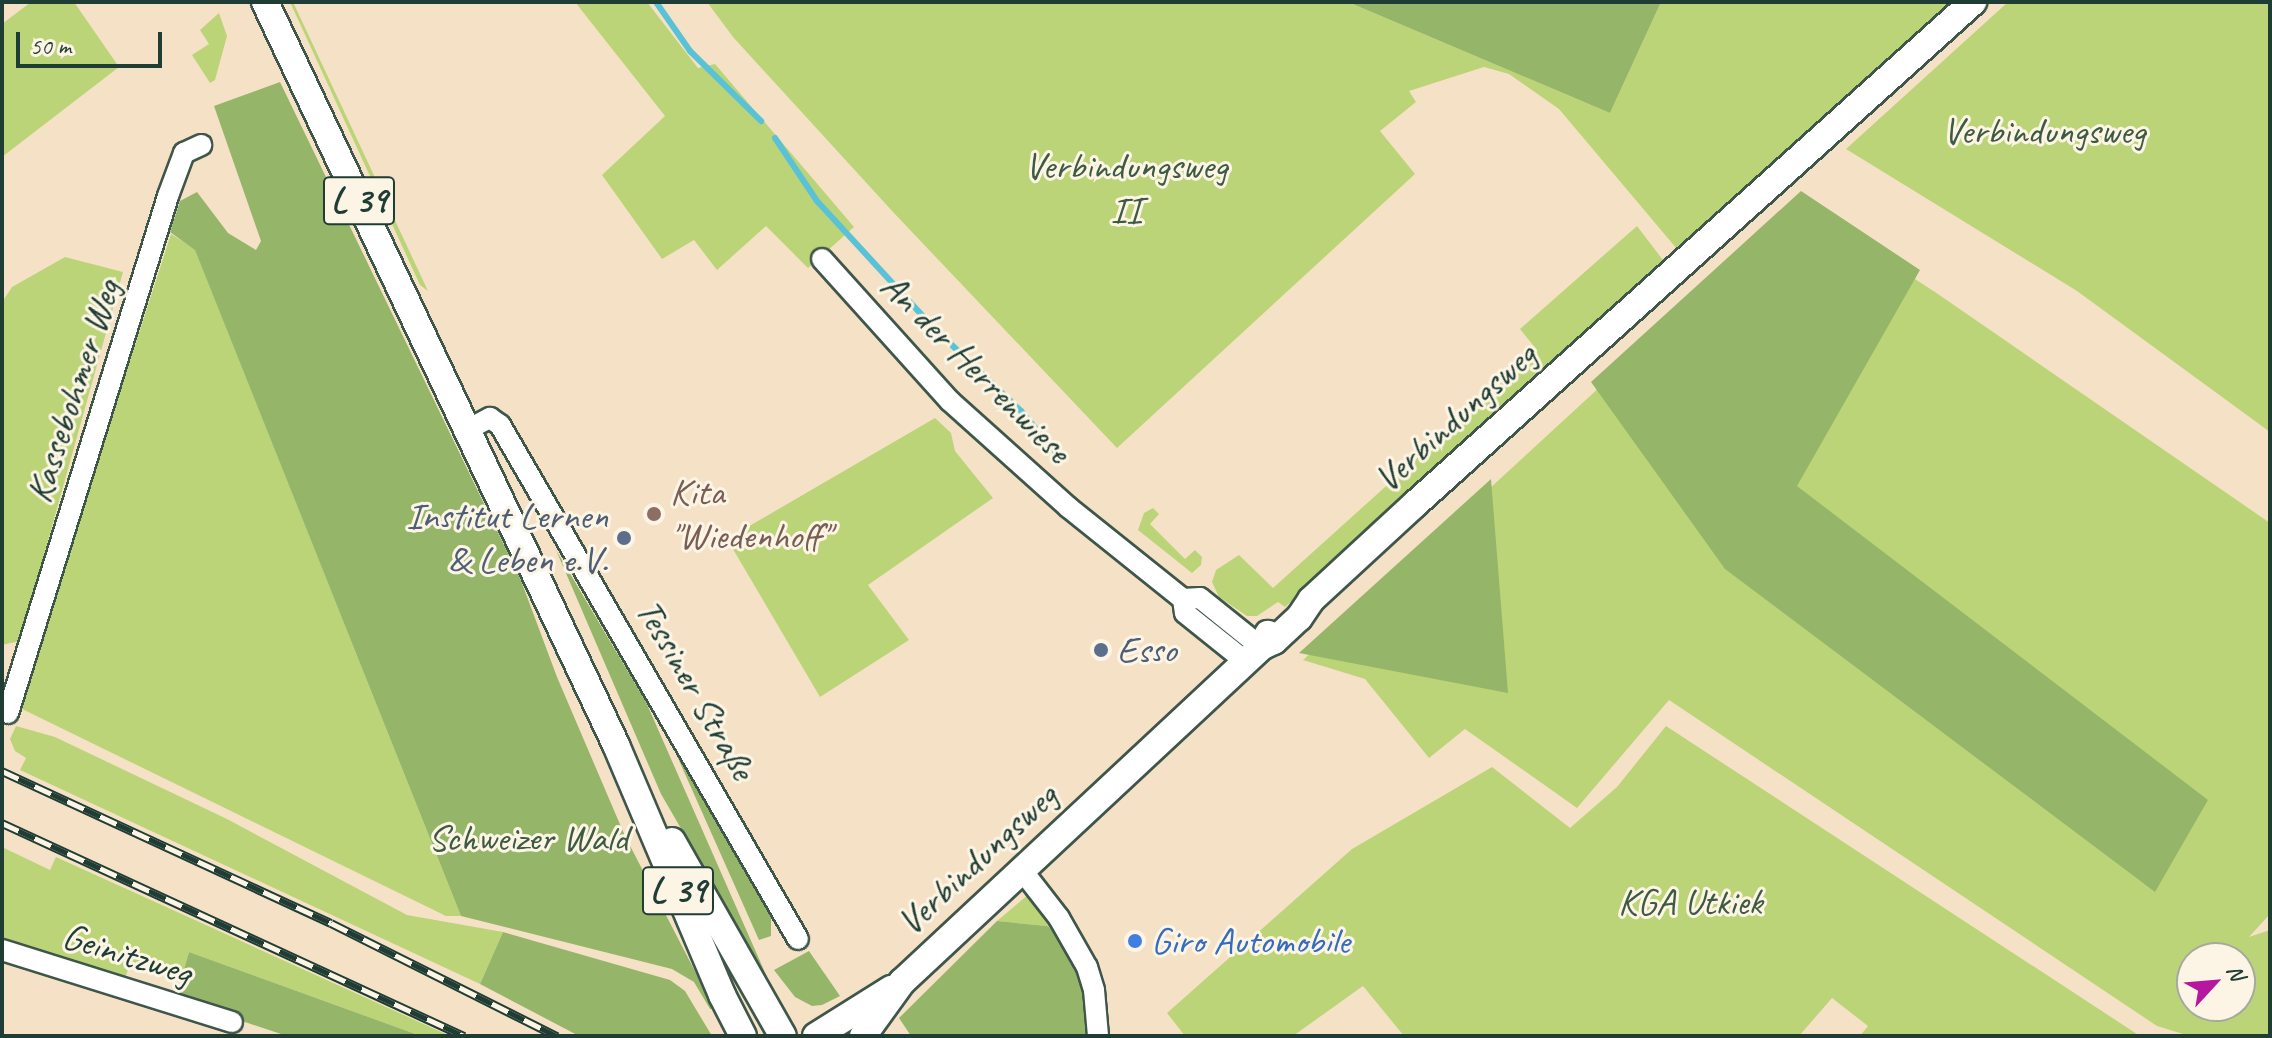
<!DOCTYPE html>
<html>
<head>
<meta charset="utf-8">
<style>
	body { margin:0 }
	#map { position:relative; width:2272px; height:1038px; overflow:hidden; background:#f5e2c6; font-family:Caveat,sans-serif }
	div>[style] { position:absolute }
	.green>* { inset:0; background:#bcd478 }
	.forest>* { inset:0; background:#95b668 }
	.stream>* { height:6px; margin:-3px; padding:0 3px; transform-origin:3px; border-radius:3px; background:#59c2d6 }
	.roads { filter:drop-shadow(2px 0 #3f564a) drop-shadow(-2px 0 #3f564a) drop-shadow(0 2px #3f564a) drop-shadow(0 -2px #3f564a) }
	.minor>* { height:20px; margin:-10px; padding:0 10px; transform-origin:10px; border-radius:10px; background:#fff }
	.major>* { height:26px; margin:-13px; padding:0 13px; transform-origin:13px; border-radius:13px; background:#fff }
	.rail>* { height:9px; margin-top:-4.5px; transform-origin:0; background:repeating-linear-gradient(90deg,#fcf5e5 0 18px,#1f3d34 0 36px); box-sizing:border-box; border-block:2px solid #1f3d34 }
	.dots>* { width:22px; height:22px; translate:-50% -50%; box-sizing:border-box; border:4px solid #fcf5e5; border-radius:50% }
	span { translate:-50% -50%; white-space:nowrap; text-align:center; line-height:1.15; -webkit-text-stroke:6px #fcf5e5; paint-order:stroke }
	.shield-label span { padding:2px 6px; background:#fcf5e5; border:2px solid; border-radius:6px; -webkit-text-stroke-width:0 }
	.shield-label { font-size:36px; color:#1f3d34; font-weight:700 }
	.park-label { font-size:38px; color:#3e5b42 }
	.street-label { font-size:38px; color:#1f3d34 }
	.education-label { font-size:38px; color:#785e54 }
	.left { translate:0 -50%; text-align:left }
	.service-label { font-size:38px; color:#4e5e75 }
	.right { translate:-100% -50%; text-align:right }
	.shop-label { font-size:38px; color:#366cbe }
	.frame { position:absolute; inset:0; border:4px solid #1f3d34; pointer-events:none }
	.north { position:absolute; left:2176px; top:942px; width:80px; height:80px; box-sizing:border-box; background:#fcf5e5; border:2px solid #a4ab9e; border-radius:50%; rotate:64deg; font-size:22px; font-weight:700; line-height:32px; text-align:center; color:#1f3d34 }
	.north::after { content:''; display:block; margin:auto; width:28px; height:36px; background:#b5179e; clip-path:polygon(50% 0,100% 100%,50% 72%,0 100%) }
	.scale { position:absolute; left:16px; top:32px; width:146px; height:36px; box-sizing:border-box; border:4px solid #1f3d34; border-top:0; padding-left:10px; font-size:24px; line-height:28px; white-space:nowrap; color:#1f3d34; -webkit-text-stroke:6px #fcf5e5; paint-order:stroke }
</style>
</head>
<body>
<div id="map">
	<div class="green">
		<i style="clip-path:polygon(31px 2px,74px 2px,119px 67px,2px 157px,2px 24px)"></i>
		<i style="clip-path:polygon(290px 2px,293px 2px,428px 291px,420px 285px)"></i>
		<i style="clip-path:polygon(575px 2px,647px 2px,698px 68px,715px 64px,854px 227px,808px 268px,766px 226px,717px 270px,694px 240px,662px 259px,602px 175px,665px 116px)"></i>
		<i style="clip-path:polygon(707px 2px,1348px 2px,1610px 113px,1661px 2px,1958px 2px,1677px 249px,1559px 109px,1509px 74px,1484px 67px,1409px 91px,1416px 102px,1380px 131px,1415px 174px,1117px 448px,893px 212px,733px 37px)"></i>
		<i style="clip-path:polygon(2008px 2px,2270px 2px,2270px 432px,2077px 291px,1846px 149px)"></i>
		<i style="clip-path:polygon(219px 13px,227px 36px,215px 80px,210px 83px,192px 55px,209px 44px,200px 30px)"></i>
		<i style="clip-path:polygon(evenodd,1799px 204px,1935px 292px,2270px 523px,2270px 914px,2249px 937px,2270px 930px,2270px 1036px,2169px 1036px,2183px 1034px,2157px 1026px,1669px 700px,1577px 808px,1465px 729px,1429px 758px,1365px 679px,1303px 660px,1799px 204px,2192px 958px,2240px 958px,2240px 1006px,2192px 1006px,2192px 958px)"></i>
		<i style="clip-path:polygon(1637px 226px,1666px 264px,1285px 607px,1278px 602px,1257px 616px,1247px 616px,1219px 597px,1212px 582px,1216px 570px,1239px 555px,1273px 588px,1537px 350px,1520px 329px)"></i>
		<i style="clip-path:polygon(171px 234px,195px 249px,461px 916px,446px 916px,18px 707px)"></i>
		<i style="clip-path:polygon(65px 257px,123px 272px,20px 641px,2px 645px,2px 302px,12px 287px)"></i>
		<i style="clip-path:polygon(935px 418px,951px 433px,955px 451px,993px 498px,868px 585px,909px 640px,820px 697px,727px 539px)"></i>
		<i style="clip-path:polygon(1153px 508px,1159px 514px,1150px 524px,1185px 559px,1195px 550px,1202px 557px,1201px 565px,1192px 573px,1138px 530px,1144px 513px)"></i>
		<i style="clip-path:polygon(16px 726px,55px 737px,227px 819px,407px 915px,503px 932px,480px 984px,20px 770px,26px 758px,15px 751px,10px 739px)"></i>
		<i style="clip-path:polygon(1666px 726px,2140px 1036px,1860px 1036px,1868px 1026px,1832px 998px,1799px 1036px,1404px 1036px,1363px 986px,1293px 1036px,1185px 1036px,1167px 1013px,1352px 849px,1492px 767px,1570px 828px,1617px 787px)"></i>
		<i style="clip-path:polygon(2px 847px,50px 870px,56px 857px,450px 1036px,421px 1036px,189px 952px,182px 981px,130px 964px,123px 984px,2px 945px)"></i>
		<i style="clip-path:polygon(1030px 893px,1058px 932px,1047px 926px,997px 921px)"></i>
	</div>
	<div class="forest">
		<i style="clip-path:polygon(1348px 2px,1661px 2px,1610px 113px)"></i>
		<i style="clip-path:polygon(280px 82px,520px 578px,557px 677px,625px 836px,714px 1008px,710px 1009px,694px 982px,672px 969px,461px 916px,195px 250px,170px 232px,180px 201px,197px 192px,228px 233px,256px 250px,261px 241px,214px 106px)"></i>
		<i style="clip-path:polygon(1801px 191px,1920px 270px,1797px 486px,2208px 800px,2155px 892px,1725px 569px,1591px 382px)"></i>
		<i style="clip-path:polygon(1491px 479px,1508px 693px,1299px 653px)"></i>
		<i style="clip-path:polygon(556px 550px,646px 702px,767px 977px,661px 794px)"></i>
		<i style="clip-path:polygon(669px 738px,771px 916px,771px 936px,759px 940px)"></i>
		<i style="clip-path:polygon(997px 921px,1047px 926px,1058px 932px,1084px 983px,1089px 1036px,911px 1036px,899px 1018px)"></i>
		<i style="clip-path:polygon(503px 932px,670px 980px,685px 991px,712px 1036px,579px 1036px,480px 984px)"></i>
		<i style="clip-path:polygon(809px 951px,840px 996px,822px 1005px,812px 1006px,795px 997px,774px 970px)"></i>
		<i style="clip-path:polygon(189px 952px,421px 1036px,287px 1036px,176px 999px)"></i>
	</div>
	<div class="stream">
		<i style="left:656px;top:2px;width:60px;rotate:55.2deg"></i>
		<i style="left:690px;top:51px;width:100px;rotate:44.6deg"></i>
		<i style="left:775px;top:138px;width:76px;rotate:56.3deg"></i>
		<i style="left:817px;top:201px;width:171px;rotate:47.4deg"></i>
		<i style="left:933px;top:327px;width:122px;rotate:43.7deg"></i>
		<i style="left:1021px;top:411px;width:59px;rotate:49.8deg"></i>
	</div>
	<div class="roads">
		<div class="minor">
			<i style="left:822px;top:259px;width:191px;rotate:48deg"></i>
			<i style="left:950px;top:401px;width:159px;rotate:41.9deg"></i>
			<i style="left:1068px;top:507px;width:147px;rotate:38.7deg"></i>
			<i style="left:1183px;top:599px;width:14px;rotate:82deg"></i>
			<i style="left:1185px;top:613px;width:77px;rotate:38.7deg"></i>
			<i style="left:467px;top:430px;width:26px;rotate:-28deg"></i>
			<i style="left:490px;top:418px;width:12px;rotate:35deg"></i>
			<i style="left:500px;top:425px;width:594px;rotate:59.9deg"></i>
			<i style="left:1183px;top:599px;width:17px;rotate:-3deg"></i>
			<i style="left:1200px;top:598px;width:78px;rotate:38.8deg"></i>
			<i style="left:8px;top:713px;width:541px;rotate:-72.8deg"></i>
			<i style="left:168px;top:196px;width:46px;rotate:-69.6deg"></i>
			<i style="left:184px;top:153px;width:19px;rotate:-25deg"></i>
			<i style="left:1021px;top:869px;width:62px;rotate:52.2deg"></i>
			<i style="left:1059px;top:918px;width:56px;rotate:60.3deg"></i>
			<i style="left:1087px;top:967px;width:24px;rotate:73deg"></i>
			<i style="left:1094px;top:990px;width:46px;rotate:85deg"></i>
			<i style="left:2px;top:950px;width:241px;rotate:17.4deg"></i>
		</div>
		<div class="major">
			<i style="left:265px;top:2px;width:822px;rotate:64.71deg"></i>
			<i style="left:616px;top:745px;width:272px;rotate:67deg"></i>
			<i style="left:722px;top:995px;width:46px;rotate:62.9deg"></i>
			<i style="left:1261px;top:647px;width:14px;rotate:-25deg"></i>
			<i style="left:1274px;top:641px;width:34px;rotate:-43deg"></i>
			<i style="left:1299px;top:618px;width:22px;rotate:-56deg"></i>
			<i style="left:1311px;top:600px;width:142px;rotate:-42.7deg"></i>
			<i style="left:1415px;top:504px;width:751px;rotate:-41.98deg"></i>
			<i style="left:672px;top:841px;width:224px;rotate:60.4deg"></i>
			<i style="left:816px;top:1036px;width:89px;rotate:-32.1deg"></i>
			<i style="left:863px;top:1036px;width:67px;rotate:-54.2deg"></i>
			<i style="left:902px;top:982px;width:491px;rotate:-43deg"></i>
			<i style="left:1261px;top:647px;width:15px;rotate:-62deg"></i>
		</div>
	</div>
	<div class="rail">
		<i style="left:2px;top:771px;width:362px;rotate:24.8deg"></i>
		<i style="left:331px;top:923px;width:253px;rotate:26.6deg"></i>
		<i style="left:2px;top:823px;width:509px;rotate:24.75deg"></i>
	</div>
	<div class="dots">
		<i style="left:654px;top:514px;background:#8d6e63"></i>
		<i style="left:624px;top:538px;background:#5c6f8a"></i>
		<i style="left:1101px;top:650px;background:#5c6f8a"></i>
		<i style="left:1135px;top:941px;background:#3f7fe0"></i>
	</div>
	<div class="shield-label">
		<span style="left:359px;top:201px">L 39</span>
		<span style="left:678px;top:891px">L 39</span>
	</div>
	<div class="park-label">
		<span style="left:2044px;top:131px">Verbindungsweg</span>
		<span style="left:1126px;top:188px">Verbindungsweg<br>II</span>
		<span style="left:528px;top:838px">Schweizer Wald</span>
		<span style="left:1690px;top:902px">KGA Utkiek</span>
	</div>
	<div class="street-label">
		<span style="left:976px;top:368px;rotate:45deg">An der Herrenwiese</span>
		<span style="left:73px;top:391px;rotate:-72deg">Kassebohmer Weg</span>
		<span style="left:1455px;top:417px;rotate:-42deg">Verbindungsweg</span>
		<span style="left:696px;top:689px;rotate:60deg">Tessiner Straße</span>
		<span style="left:977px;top:859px;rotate:-43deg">Verbindungsweg</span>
		<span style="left:127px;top:954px;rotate:17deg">Geinitzweg</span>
	</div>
	<div class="education-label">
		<span class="left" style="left:670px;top:514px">Kita<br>"Wiedenhoff"</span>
	</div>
	<div class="service-label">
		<span class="right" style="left:608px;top:538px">Institut Lernen<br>&amp; Leben e.V.</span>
		<span class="left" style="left:1117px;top:650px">Esso</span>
	</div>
	<div class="shop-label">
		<span class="left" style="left:1151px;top:941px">Giro Automobile</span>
	</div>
	<div class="frame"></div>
	<div class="north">N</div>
	<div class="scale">50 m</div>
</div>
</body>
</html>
